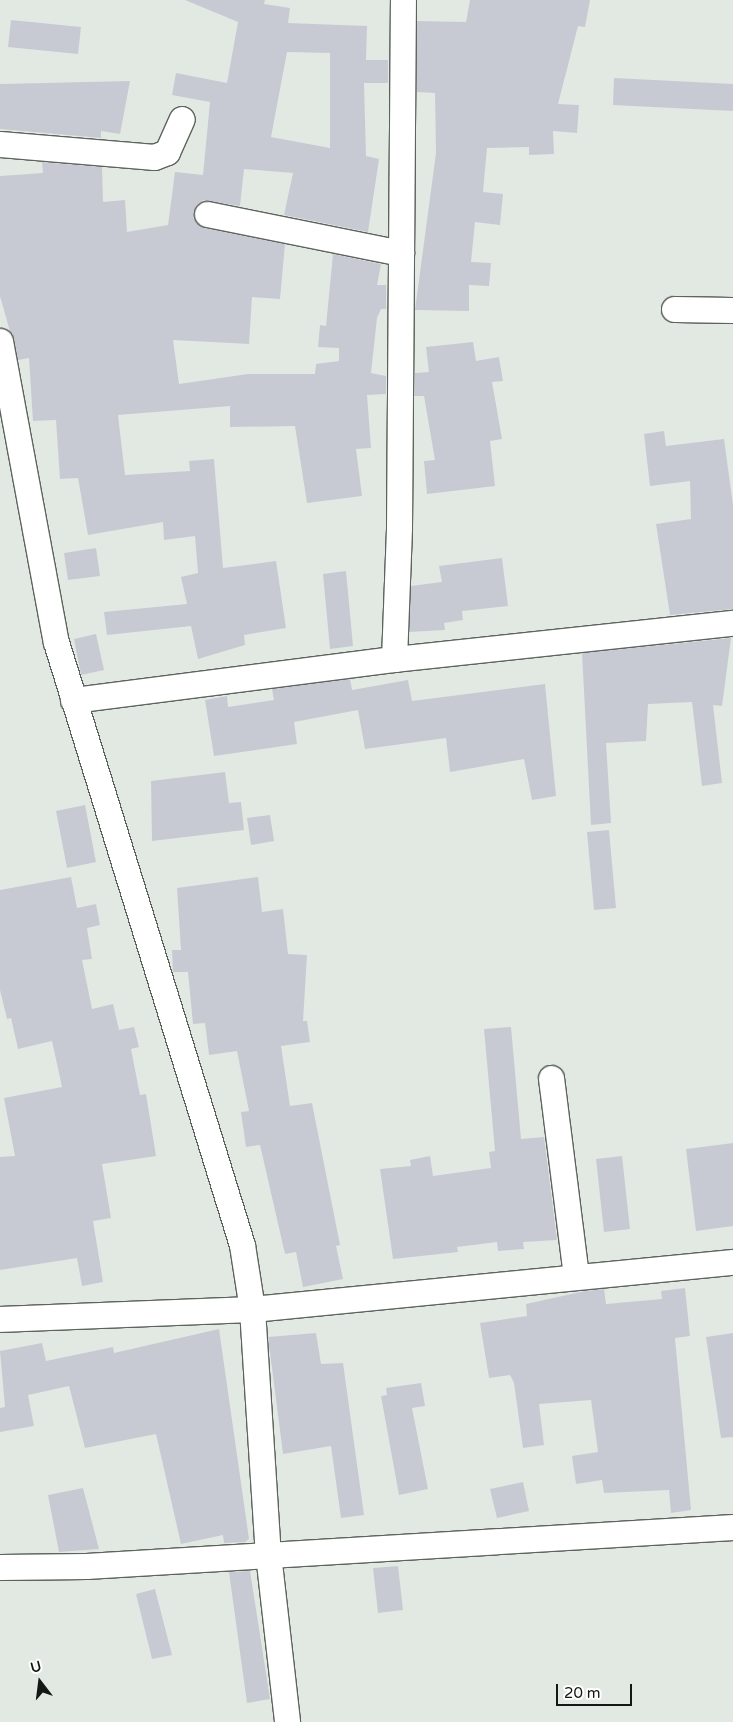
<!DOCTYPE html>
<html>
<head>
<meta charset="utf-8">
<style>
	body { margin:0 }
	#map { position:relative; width:733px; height:1722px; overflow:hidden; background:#e2e9e2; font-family:"Varela Round",sans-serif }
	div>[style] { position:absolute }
	.building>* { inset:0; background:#c8cad3 }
	.roads { filter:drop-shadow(1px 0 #5d635d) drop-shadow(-1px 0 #5d635d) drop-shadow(0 1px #5d635d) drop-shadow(0 -1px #5d635d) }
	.street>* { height:25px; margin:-12.5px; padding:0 12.5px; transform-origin:12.5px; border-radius:12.5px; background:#fff }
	span { translate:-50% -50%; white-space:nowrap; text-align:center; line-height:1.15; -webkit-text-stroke:4px #fff; paint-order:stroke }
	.north { position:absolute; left:15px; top:1657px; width:50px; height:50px; -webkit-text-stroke:4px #fff; paint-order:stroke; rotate:345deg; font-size:14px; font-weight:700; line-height:20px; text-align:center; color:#141714 }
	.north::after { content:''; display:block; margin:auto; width:18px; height:22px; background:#141714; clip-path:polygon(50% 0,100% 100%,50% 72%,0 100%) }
	.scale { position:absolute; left:556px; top:1684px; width:76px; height:22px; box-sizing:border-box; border:2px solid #141714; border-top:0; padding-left:6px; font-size:15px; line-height:18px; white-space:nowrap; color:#141714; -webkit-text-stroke:4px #fff; paint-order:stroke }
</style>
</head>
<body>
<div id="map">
	<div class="building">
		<i style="clip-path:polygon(evenodd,185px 0,265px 0,264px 4px,290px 8px,288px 23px,367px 26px,366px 60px,388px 60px,388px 83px,364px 83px,366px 156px,379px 159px,368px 232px,284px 215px,293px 173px,244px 169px,240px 206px,203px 200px,196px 205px,193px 218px,204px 228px,285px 244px,280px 299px,252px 297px,249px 344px,173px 340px,179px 384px,248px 374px,315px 374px,316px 364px,339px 361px,339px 348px,318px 347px,320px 325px,326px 326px,333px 254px,381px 264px,377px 285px,386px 285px,386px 309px,381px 309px,377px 318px,371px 373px,386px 376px,386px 394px,367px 395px,371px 448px,356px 449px,362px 496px,307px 503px,295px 426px,230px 427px,230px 406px,118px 415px,125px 475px,190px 471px,189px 461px,214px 459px,223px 568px,276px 561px,286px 628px,244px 635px,245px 645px,198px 659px,191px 626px,107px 635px,104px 612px,187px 604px,181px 577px,198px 573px,195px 536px,164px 540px,163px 522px,88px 535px,78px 478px,60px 479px,56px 420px,33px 421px,29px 358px,18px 360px,0 296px,0 176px,43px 173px,42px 162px,102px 167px,103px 202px,125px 200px,127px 232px,168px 225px,175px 172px,203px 175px,210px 102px,172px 95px,176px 73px,227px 83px,238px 22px,185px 0,287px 52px,330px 53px,330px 148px,271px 137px,287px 52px)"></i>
		<i style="clip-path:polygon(470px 0,590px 0,585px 27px,578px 26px,558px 104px,579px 105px,577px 133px,553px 131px,554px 154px,529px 155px,529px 147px,487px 148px,483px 192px,503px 194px,500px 225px,475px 222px,471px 262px,491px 263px,489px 286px,469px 285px,469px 311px,415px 310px,436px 153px,435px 93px,417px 92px,417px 21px,466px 22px)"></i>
		<i style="clip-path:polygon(11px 20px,81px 27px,78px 54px,8px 47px)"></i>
		<i style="clip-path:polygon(614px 78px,733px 84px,733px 111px,613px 105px)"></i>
		<i style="clip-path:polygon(130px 81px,120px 134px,101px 131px,101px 138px,0 129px,0 84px)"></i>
		<i style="clip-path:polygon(473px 342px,476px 361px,499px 357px,503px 381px,492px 382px,502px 439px,490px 441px,495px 486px,427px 494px,424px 461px,435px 460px,424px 396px,414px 396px,415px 373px,429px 372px,426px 347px)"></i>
		<i style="clip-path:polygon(664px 431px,666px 446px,724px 439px,733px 505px,733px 609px,670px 615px,656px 524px,691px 519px,690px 481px,650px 486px,644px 434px)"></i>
		<i style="clip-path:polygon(96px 548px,100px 576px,68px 580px,64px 553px)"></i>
		<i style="clip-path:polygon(502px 558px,508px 606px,462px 611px,463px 620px,444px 623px,445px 630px,409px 632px,411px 586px,442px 582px,439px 566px)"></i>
		<i style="clip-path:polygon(346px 571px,353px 646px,330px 649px,323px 574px)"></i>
		<i style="clip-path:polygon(96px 634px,104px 670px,81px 675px,74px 639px)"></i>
		<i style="clip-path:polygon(731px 638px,722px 706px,713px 705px,722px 783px,702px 786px,692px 702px,648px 704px,646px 741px,606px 743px,611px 823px,591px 825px,582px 653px)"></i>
		<i style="clip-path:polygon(350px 679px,352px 690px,408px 680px,412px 701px,545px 684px,556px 796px,532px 800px,524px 759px,450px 772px,446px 738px,365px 749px,358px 710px,294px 722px,297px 744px,214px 756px,205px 700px,227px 696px,228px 707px,274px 700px,272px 689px)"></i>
		<i style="clip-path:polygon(225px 772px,229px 803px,241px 802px,244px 830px,152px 841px,151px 781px)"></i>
		<i style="clip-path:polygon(85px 805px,96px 862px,67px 868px,56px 811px)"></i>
		<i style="clip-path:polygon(270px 815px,274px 841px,251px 845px,247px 818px)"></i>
		<i style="clip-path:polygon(609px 830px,616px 908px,594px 910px,587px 832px)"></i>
		<i style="clip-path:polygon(71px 877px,77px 908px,96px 904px,100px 925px,87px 928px,92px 959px,82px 960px,92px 1009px,113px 1004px,119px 1030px,134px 1027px,139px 1047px,131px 1049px,140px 1095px,146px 1094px,156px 1156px,102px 1164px,111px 1218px,93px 1221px,103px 1282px,82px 1286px,77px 1258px,0 1270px,0 1157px,15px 1156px,4px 1098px,62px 1087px,52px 1041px,18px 1049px,11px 1018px,7px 1019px,0 990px,0 890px)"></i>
		<i style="clip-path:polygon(258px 877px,262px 912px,283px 909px,288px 954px,307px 955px,303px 1021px,307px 1021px,310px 1042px,281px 1046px,290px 1106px,312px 1103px,340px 1245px,336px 1246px,343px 1279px,303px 1287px,296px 1252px,285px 1254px,260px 1145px,246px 1147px,241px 1112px,249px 1111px,237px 1051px,209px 1055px,205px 1023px,193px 1024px,188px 972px,173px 972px,172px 950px,181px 950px,177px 888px)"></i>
		<i style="clip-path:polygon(511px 1027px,521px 1139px,544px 1137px,557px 1240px,523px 1242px,524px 1249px,498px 1251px,497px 1242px,457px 1247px,458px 1252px,393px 1259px,380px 1169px,411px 1166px,410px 1160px,430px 1156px,433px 1176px,491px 1168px,489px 1152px,495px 1151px,484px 1029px)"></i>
		<i style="clip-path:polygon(733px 1143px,733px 1226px,696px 1231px,686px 1149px)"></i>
		<i style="clip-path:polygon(622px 1156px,630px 1229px,604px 1232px,596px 1159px)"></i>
		<i style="clip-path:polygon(685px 1288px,690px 1336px,675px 1338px,691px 1510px,671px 1513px,669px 1490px,604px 1493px,602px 1480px,576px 1484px,572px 1456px,598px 1452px,591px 1400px,539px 1404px,544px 1445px,523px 1448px,514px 1383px,510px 1375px,489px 1378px,480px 1323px,527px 1316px,526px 1304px,585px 1291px,604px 1289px,606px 1304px,662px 1299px,661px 1291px)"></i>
		<i style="clip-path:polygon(219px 1329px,249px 1539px,245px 1542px,224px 1543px,223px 1535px,181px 1544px,156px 1434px,85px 1448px,69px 1386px,28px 1395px,34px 1426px,0 1432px,0 1408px,5px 1407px,0 1351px,42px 1343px,46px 1361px,113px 1347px,114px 1353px)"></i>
		<i style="clip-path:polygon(316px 1333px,321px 1364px,343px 1363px,364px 1515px,341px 1518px,331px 1446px,283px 1454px,268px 1337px)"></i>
		<i style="clip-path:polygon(733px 1333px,733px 1437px,721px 1438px,706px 1337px)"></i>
		<i style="clip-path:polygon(421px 1383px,425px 1406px,412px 1408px,428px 1489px,399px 1495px,381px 1396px,387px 1395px,386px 1388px)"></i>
		<i style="clip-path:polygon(523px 1482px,529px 1511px,497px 1518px,490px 1489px)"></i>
		<i style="clip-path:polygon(83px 1488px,99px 1549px,59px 1552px,48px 1495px)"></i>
		<i style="clip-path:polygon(398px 1566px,403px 1610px,378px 1613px,373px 1568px)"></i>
		<i style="clip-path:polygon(250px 1571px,270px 1699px,247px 1703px,229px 1572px)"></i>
		<i style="clip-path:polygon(155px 1589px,172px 1655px,152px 1659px,136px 1594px)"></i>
	</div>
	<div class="roads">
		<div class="street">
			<i style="left:0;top:144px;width:155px;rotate:4.8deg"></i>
			<i style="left:154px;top:157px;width:14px;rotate:-21deg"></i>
			<i style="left:167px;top:152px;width:36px;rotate:-66deg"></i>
			<i style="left:207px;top:214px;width:198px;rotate:11.4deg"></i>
			<i style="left:674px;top:309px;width:59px;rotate:1deg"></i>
			<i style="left:0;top:341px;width:306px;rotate:79.5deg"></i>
			<i style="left:56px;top:642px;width:631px;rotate:72.86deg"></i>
			<i style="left:242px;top:1245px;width:65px;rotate:81.1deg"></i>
			<i style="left:252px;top:1309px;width:246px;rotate:86.3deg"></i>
			<i style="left:268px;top:1554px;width:169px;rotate:83.5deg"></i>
			<i style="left:394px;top:659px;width:132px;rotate:-87.8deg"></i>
			<i style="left:399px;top:527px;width:527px;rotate:-89.57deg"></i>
			<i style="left:73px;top:700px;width:324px;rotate:-7.3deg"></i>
			<i style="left:394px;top:659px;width:341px;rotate:-6.1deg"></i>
			<i style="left:551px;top:1078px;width:199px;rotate:82.8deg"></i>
			<i style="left:0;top:1319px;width:252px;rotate:-2.3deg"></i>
			<i style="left:252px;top:1309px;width:483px;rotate:-5.6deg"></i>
			<i style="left:0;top:1567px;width:86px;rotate:-0.7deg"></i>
			<i style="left:86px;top:1566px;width:648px;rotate:-3.45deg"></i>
		</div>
	</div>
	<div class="north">U</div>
	<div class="scale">20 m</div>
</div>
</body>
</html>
